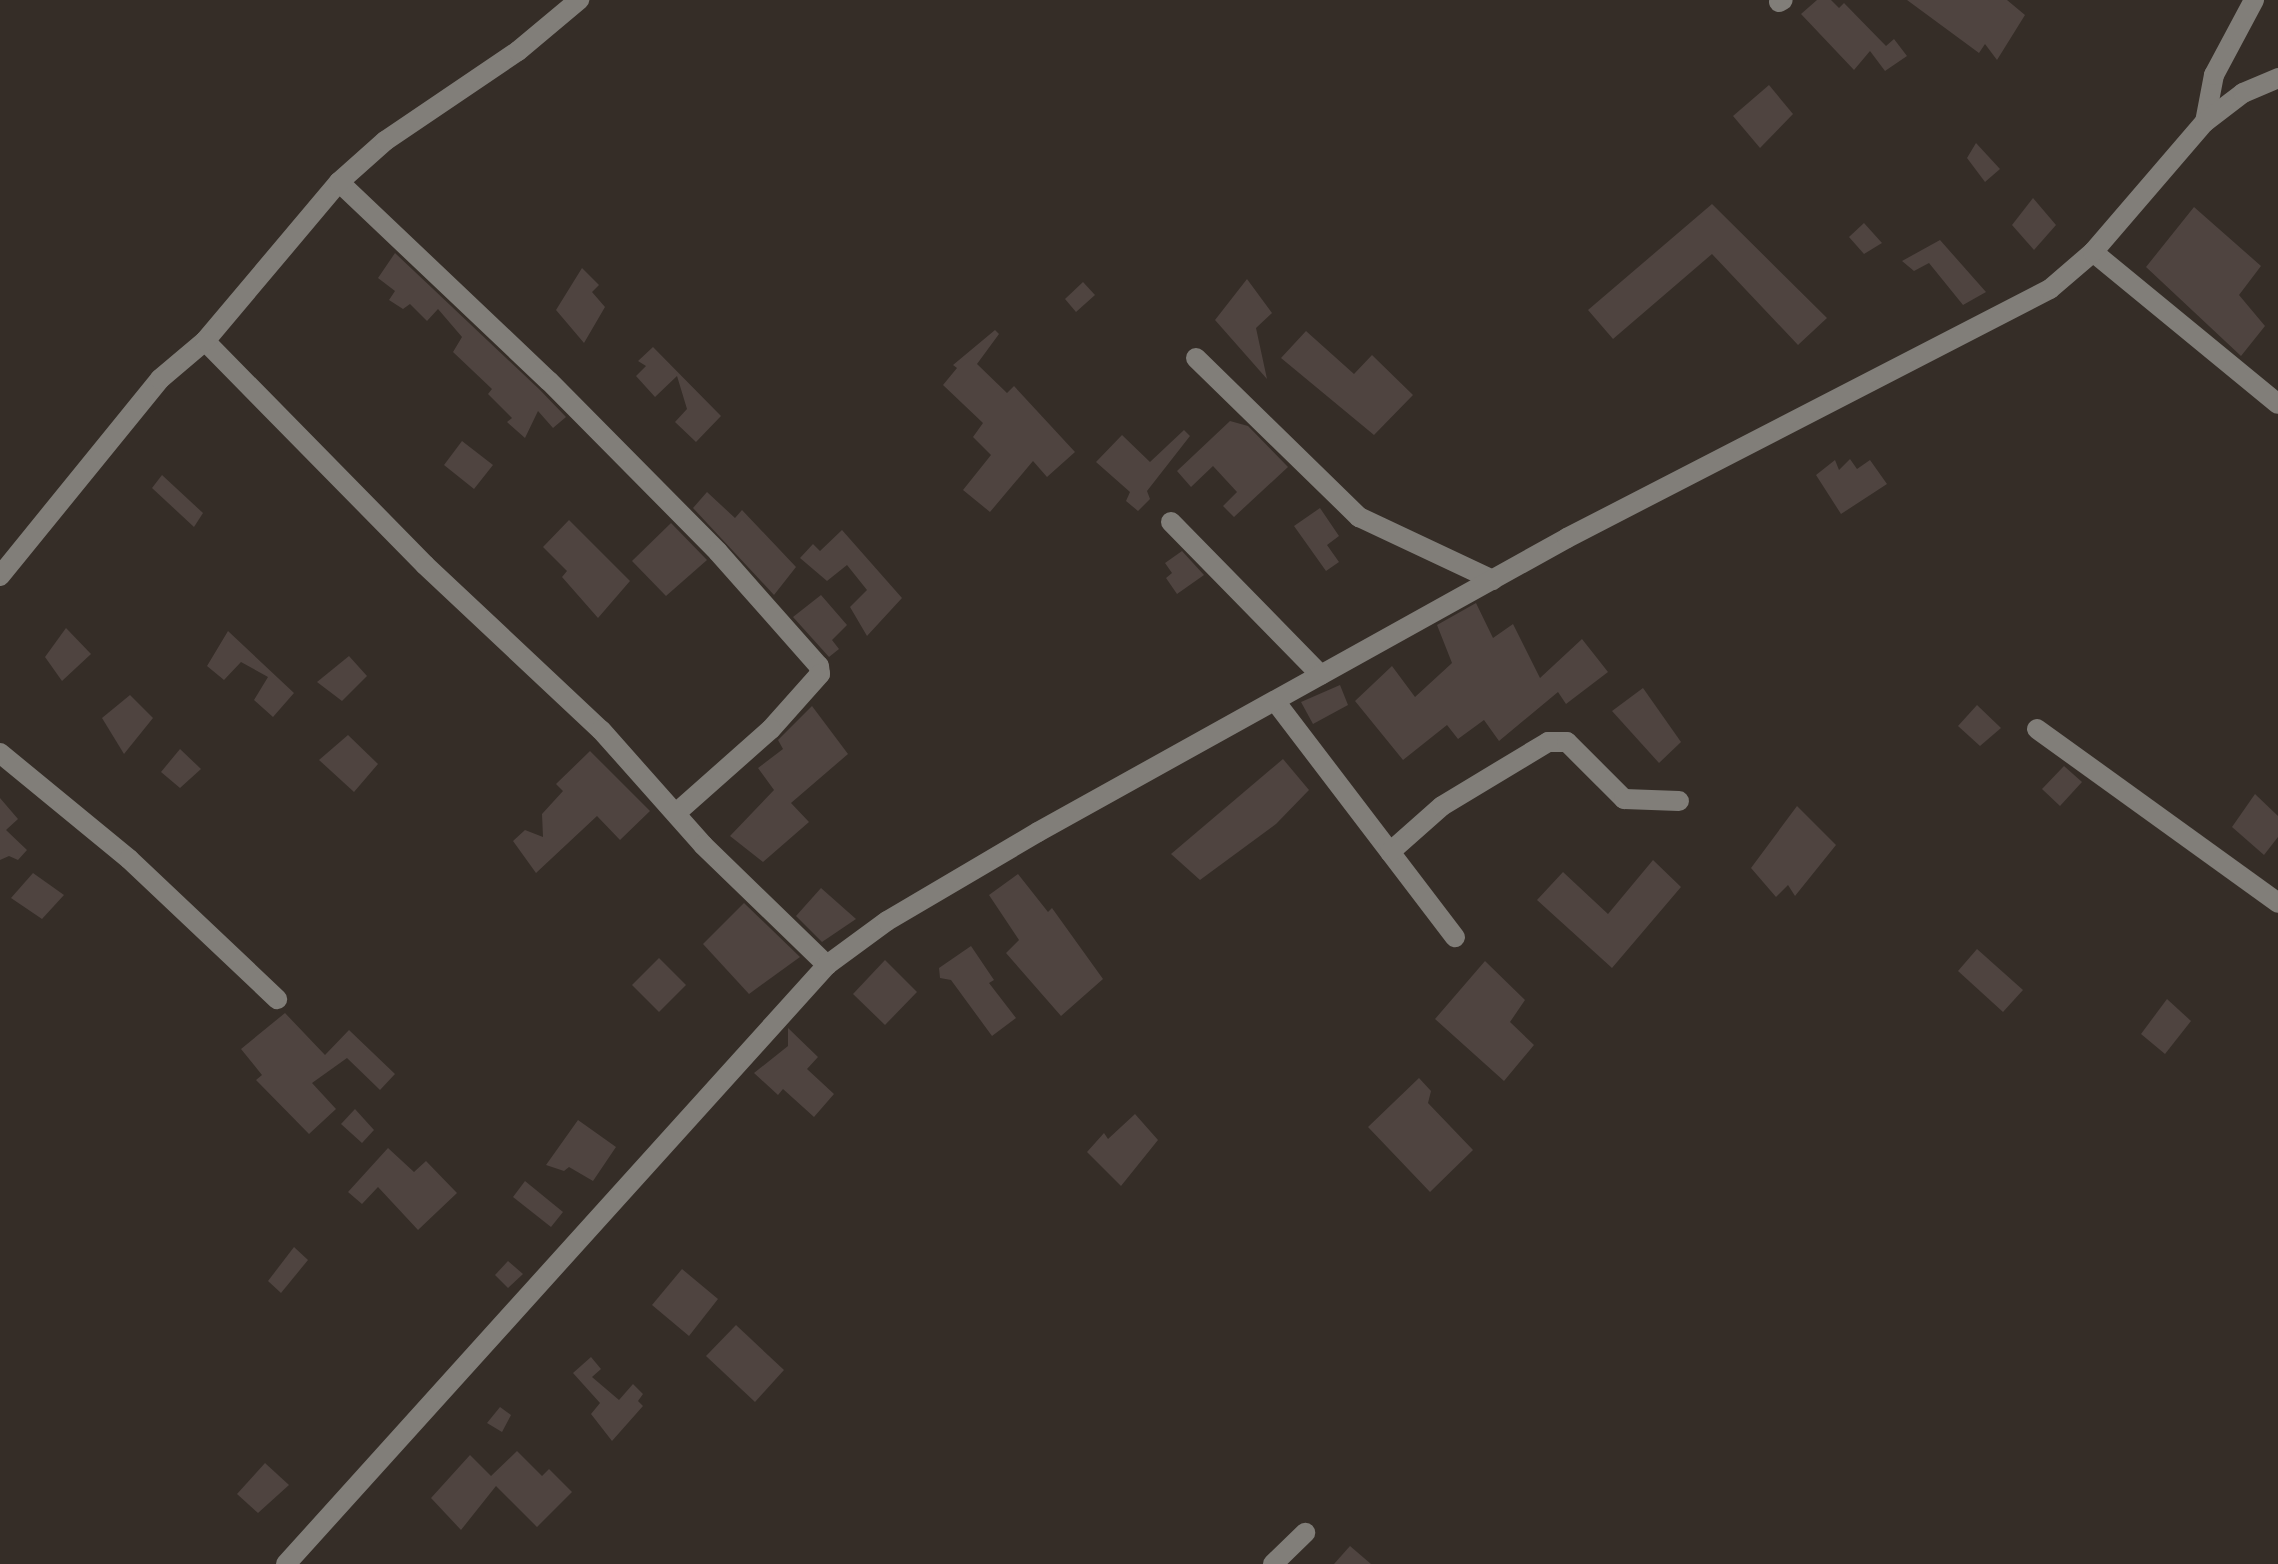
<!DOCTYPE html>
<html>
<head>
<meta charset="utf-8">
<style>
	body { margin:0 }
	#map { position:relative; width:2278px; height:1564px; overflow:hidden; background:#352d27; font-family:Commissioner,sans-serif }
	div>[style] { position:absolute }
	.building>* { inset:0; background:#4f4440 }
	.minor>* { height:20px; margin:-10px; padding:0 10px; transform-origin:10px; border-radius:10px; background:#817e79 }
	span { translate:-50% -50%; white-space:nowrap; text-align:center; line-height:1.15; -webkit-text-stroke:6px #1a1614; paint-order:stroke }
</style>
</head>
<body>
<div id="map">
	<div class="building">
		<i style="clip-path:polygon(1817px 0,1831px 0,1839px 8px,1844px 3px,1886px 46px,1894px 39px,1907px 56px,1885px 71px,1870px 51px,1854px 70px,1801px 14px)"></i>
		<i style="clip-path:polygon(1907px 0,2007px 0,2025px 15px,1997px 60px,1985px 44px,1979px 53px)"></i>
		<i style="clip-path:polygon(1769px 85px,1793px 114px,1760px 148px,1733px 116px)"></i>
		<i style="clip-path:polygon(1976px 143px,2000px 169px,1985px 182px,1967px 158px)"></i>
		<i style="clip-path:polygon(2033px 198px,2056px 225px,2034px 250px,2012px 225px)"></i>
		<i style="clip-path:polygon(1712px 204px,1827px 318px,1798px 345px,1712px 254px,1613px 339px,1588px 310px)"></i>
		<i style="clip-path:polygon(2194px 207px,2261px 266px,2239px 295px,2265px 326px,2241px 356px,2146px 267px)"></i>
		<i style="clip-path:polygon(1864px 223px,1882px 243px,1864px 254px,1849px 237px)"></i>
		<i style="clip-path:polygon(1940px 240px,1986px 292px,1963px 305px,1929px 263px,1914px 271px,1902px 261px)"></i>
		<i style="clip-path:polygon(395px 253px,540px 390px,566px 417px,553px 428px,538px 411px,525px 438px,507px 422px,512px 418px,488px 394px,492px 389px,453px 352px,462px 337px,438px 309px,427px 321px,410px 304px,403px 309px,389px 300px,395px 291px,378px 278px)"></i>
		<i style="clip-path:polygon(582px 268px,599px 285px,592px 292px,605px 307px,584px 343px,556px 310px)"></i>
		<i style="clip-path:polygon(1247px 279px,1272px 313px,1256px 328px,1267px 379px,1215px 320px)"></i>
		<i style="clip-path:polygon(1083px 282px,1095px 295px,1076px 312px,1065px 299px)"></i>
		<i style="clip-path:polygon(995px 330px,999px 334px,977px 364px,1007px 393px,1014px 386px,1075px 452px,1047px 477px,1033px 461px,990px 512px,963px 490px,991px 455px,973px 437px,983px 423px,943px 385px,957px 368px,953px 365px)"></i>
		<i style="clip-path:polygon(1306px 331px,1354px 374px,1372px 355px,1413px 395px,1374px 435px,1281px 358px)"></i>
		<i style="clip-path:polygon(653px 347px,721px 416px,696px 442px,675px 422px,687px 409px,677px 376px,655px 397px,636px 376px,646px 366px,638px 361px)"></i>
		<i style="clip-path:polygon(1230px 421px,1248px 426px,1288px 467px,1234px 517px,1223px 506px,1237px 492px,1213px 466px,1191px 487px,1177px 471px)"></i>
		<i style="clip-path:polygon(1184px 430px,1190px 436px,1147px 491px,1150px 499px,1138px 511px,1126px 501px,1130px 492px,1096px 462px,1122px 435px,1150px 462px)"></i>
		<i style="clip-path:polygon(462px 441px,493px 465px,474px 489px,444px 465px)"></i>
		<i style="clip-path:polygon(1850px 459px,1857px 469px,1870px 460px,1887px 484px,1841px 514px,1816px 475px,1835px 460px,1839px 470px)"></i>
		<i style="clip-path:polygon(162px 475px,203px 513px,194px 527px,152px 488px)"></i>
		<i style="clip-path:polygon(707px 492px,735px 518px,742px 510px,796px 567px,774px 595px,693px 508px)"></i>
		<i style="clip-path:polygon(1320px 508px,1339px 536px,1327px 545px,1339px 562px,1326px 571px,1294px 526px)"></i>
		<i style="clip-path:polygon(569px 520px,630px 581px,598px 618px,562px 577px,567px 571px,543px 547px)"></i>
		<i style="clip-path:polygon(671px 523px,707px 560px,666px 596px,632px 561px)"></i>
		<i style="clip-path:polygon(842px 530px,902px 598px,867px 636px,850px 607px,867px 590px,847px 565px,827px 581px,800px 558px,813px 544px,820px 551px)"></i>
		<i style="clip-path:polygon(1182px 551px,1204px 575px,1177px 594px,1166px 578px,1172px 573px,1165px 563px)"></i>
		<i style="clip-path:polygon(821px 595px,847px 625px,832px 640px,839px 649px,829px 657px,793px 617px)"></i>
		<i style="clip-path:polygon(1476px 603px,1493px 638px,1513px 624px,1540px 678px,1582px 639px,1608px 672px,1566px 704px,1558px 692px,1499px 741px,1484px 720px,1458px 739px,1447px 725px,1403px 760px,1355px 701px,1392px 666px,1415px 697px,1452px 663px,1437px 625px)"></i>
		<i style="clip-path:polygon(66px 628px,91px 654px,62px 681px,45px 657px)"></i>
		<i style="clip-path:polygon(228px 631px,294px 693px,273px 717px,254px 700px,268px 677px,241px 662px,224px 680px,207px 666px)"></i>
		<i style="clip-path:polygon(349px 656px,367px 676px,342px 701px,317px 682px)"></i>
		<i style="clip-path:polygon(1340px 685px,1348px 705px,1313px 724px,1301px 702px)"></i>
		<i style="clip-path:polygon(1643px 688px,1681px 742px,1659px 763px,1612px 711px)"></i>
		<i style="clip-path:polygon(130px 695px,153px 718px,124px 754px,102px 718px)"></i>
		<i style="clip-path:polygon(1977px 705px,2001px 728px,1980px 746px,1958px 726px)"></i>
		<i style="clip-path:polygon(812px 706px,848px 754px,791px 803px,809px 822px,763px 862px,730px 836px,774px 790px,758px 768px,783px 749px,778px 740px)"></i>
		<i style="clip-path:polygon(348px 735px,378px 764px,354px 792px,319px 760px)"></i>
		<i style="clip-path:polygon(180px 749px,201px 769px,180px 788px,161px 772px)"></i>
		<i style="clip-path:polygon(590px 751px,650px 811px,620px 840px,597px 816px,536px 873px,513px 841px,525px 830px,543px 837px,542px 814px,563px 791px,556px 784px)"></i>
		<i style="clip-path:polygon(1283px 759px,1309px 790px,1276px 824px,1200px 880px,1171px 854px)"></i>
		<i style="clip-path:polygon(2064px 766px,2082px 782px,2060px 806px,2042px 789px)"></i>
		<i style="clip-path:polygon(2255px 794px,2278px 816px,2278px 837px,2264px 855px,2232px 827px)"></i>
		<i style="clip-path:polygon(0 798px,18px 819px,6px 830px,27px 850px,18px 860px,9px 856px,0 860px)"></i>
		<i style="clip-path:polygon(1797px 806px,1836px 845px,1795px 896px,1788px 885px,1776px 897px,1751px 868px)"></i>
		<i style="clip-path:polygon(1653px 860px,1681px 887px,1612px 968px,1537px 900px,1563px 872px,1608px 914px)"></i>
		<i style="clip-path:polygon(33px 873px,64px 895px,42px 919px,11px 898px)"></i>
		<i style="clip-path:polygon(1018px 874px,1048px 912px,1052px 908px,1103px 979px,1061px 1016px,1006px 953px,1019px 940px,989px 895px)"></i>
		<i style="clip-path:polygon(821px 888px,856px 919px,822px 942px,796px 916px)"></i>
		<i style="clip-path:polygon(744px 903px,800px 957px,749px 994px,703px 944px)"></i>
		<i style="clip-path:polygon(971px 946px,994px 980px,989px 983px,1016px 1018px,992px 1036px,951px 980px,940px 978px,939px 968px)"></i>
		<i style="clip-path:polygon(1977px 949px,2023px 990px,2003px 1012px,1958px 971px)"></i>
		<i style="clip-path:polygon(659px 958px,686px 985px,659px 1012px,632px 985px)"></i>
		<i style="clip-path:polygon(885px 960px,917px 992px,885px 1025px,853px 994px)"></i>
		<i style="clip-path:polygon(1485px 961px,1525px 1000px,1510px 1022px,1534px 1045px,1504px 1081px,1435px 1019px)"></i>
		<i style="clip-path:polygon(2167px 999px,2191px 1021px,2165px 1054px,2141px 1034px)"></i>
		<i style="clip-path:polygon(285px 1013px,325px 1055px,349px 1030px,395px 1074px,380px 1090px,347px 1058px,312px 1083px,336px 1109px,309px 1134px,256px 1080px,262px 1075px,241px 1049px)"></i>
		<i style="clip-path:polygon(788px 1028px,818px 1057px,807px 1069px,834px 1094px,814px 1117px,783px 1089px,778px 1095px,754px 1073px,788px 1046px)"></i>
		<i style="clip-path:polygon(1419px 1078px,1431px 1091px,1428px 1103px,1473px 1150px,1430px 1192px,1368px 1127px)"></i>
		<i style="clip-path:polygon(355px 1109px,374px 1130px,362px 1143px,341px 1124px)"></i>
		<i style="clip-path:polygon(1135px 1114px,1158px 1140px,1121px 1186px,1087px 1152px,1104px 1133px,1108px 1139px)"></i>
		<i style="clip-path:polygon(578px 1120px,616px 1147px,593px 1181px,569px 1167px,564px 1171px,546px 1165px)"></i>
		<i style="clip-path:polygon(388px 1148px,414px 1172px,426px 1161px,457px 1193px,418px 1230px,378px 1187px,362px 1204px,348px 1192px)"></i>
		<i style="clip-path:polygon(525px 1181px,563px 1212px,551px 1227px,513px 1197px)"></i>
		<i style="clip-path:polygon(294px 1247px,308px 1260px,281px 1293px,268px 1281px)"></i>
		<i style="clip-path:polygon(508px 1261px,523px 1274px,508px 1288px,495px 1275px)"></i>
		<i style="clip-path:polygon(682px 1269px,718px 1299px,689px 1336px,652px 1305px)"></i>
		<i style="clip-path:polygon(736px 1325px,784px 1370px,755px 1402px,706px 1356px)"></i>
		<i style="clip-path:polygon(591px 1357px,601px 1369px,592px 1377px,619px 1400px,633px 1384px,643px 1394px,638px 1401px,643px 1406px,612px 1441px,591px 1414px,600px 1403px,573px 1373px)"></i>
		<i style="clip-path:polygon(500px 1407px,511px 1415px,502px 1432px,487px 1423px)"></i>
		<i style="clip-path:polygon(517px 1451px,542px 1476px,549px 1469px,572px 1492px,537px 1527px,496px 1486px,461px 1530px,431px 1498px,470px 1455px,491px 1476px)"></i>
		<i style="clip-path:polygon(265px 1463px,289px 1485px,258px 1513px,237px 1494px)"></i>
		<i style="clip-path:polygon(1350px 1546px,1371px 1564px,1334px 1564px)"></i>
	</div>
	<div class="minor">
		<i style="left:1779px;top:2px;width:4px;rotate:-27deg"></i>
		<i style="left:2205px;top:122px;width:48px;rotate:-79.2deg"></i>
		<i style="left:2214px;top:75px;width:85px;rotate:-61.9deg"></i>
		<i style="left:339px;top:182px;width:289px;rotate:43.5deg"></i>
		<i style="left:549px;top:381px;width:240px;rotate:45.3deg"></i>
		<i style="left:718px;top:552px;width:152px;rotate:48.5deg"></i>
		<i style="left:819px;top:666px;width:8px;rotate:83deg"></i>
		<i style="left:820px;top:674px;width:74px;rotate:131.7deg"></i>
		<i style="left:771px;top:729px;width:127px;rotate:138.5deg"></i>
		<i style="left:2093px;top:252px;width:239px;rotate:39.4deg"></i>
		<i style="left:205px;top:341px;width:314px;rotate:45.5deg"></i>
		<i style="left:425px;top:565px;width:241px;rotate:43.2deg"></i>
		<i style="left:601px;top:730px;width:154px;rotate:48.4deg"></i>
		<i style="left:703px;top:845px;width:173px;rotate:44.1deg"></i>
		<i style="left:1196px;top:358px;width:228px;rotate:44.3deg"></i>
		<i style="left:1359px;top:517px;width:148px;rotate:25.2deg"></i>
		<i style="left:1171px;top:522px;width:214px;rotate:45.6deg"></i>
		<i style="left:0;top:576px;width:254px;rotate:-50.9deg"></i>
		<i style="left:160px;top:379px;width:59px;rotate:-40.2deg"></i>
		<i style="left:205px;top:341px;width:208px;rotate:-49.9deg"></i>
		<i style="left:339px;top:182px;width:62px;rotate:-41.7deg"></i>
		<i style="left:385px;top:141px;width:161px;rotate:-34.1deg"></i>
		<i style="left:518px;top:51px;width:80px;rotate:-39.9deg"></i>
		<i style="left:1275px;top:701px;width:297px;rotate:52.7deg"></i>
		<i style="left:2037px;top:729px;width:297px;rotate:35.8deg"></i>
		<i style="left:0;top:753px;width:167px;rotate:39.4deg"></i>
		<i style="left:129px;top:859px;width:204px;rotate:43.4deg"></i>
		<i style="left:1390px;top:852px;width:69px;rotate:-41.5deg"></i>
		<i style="left:1442px;top:806px;width:124px;rotate:-31.1deg"></i>
		<i style="left:1548px;top:742px;width:19px"></i>
		<i style="left:1567px;top:742px;width:81px;rotate:45deg"></i>
		<i style="left:1624px;top:799px;width:55px;rotate:2.1deg"></i>
		<i style="left:286px;top:1564px;width:807px;rotate:-47.91deg"></i>
		<i style="left:827px;top:965px;width:74px;rotate:-36.3deg"></i>
		<i style="left:887px;top:921px;width:175px;rotate:-30.5deg"></i>
		<i style="left:1038px;top:832px;width:605px;rotate:-29.06deg"></i>
		<i style="left:1567px;top:538px;width:543px;rotate:-27.27deg"></i>
		<i style="left:2050px;top:289px;width:57px;rotate:-40.7deg"></i>
		<i style="left:2093px;top:252px;width:172px;rotate:-49.3deg"></i>
		<i style="left:2205px;top:122px;width:48px;rotate:-37.3deg"></i>
		<i style="left:2243px;top:93px;width:38px;rotate:-23deg"></i>
		<i style="left:1273px;top:1564px;width:45px;rotate:-44.1deg"></i>
	</div>
</div>
</body>
</html>
